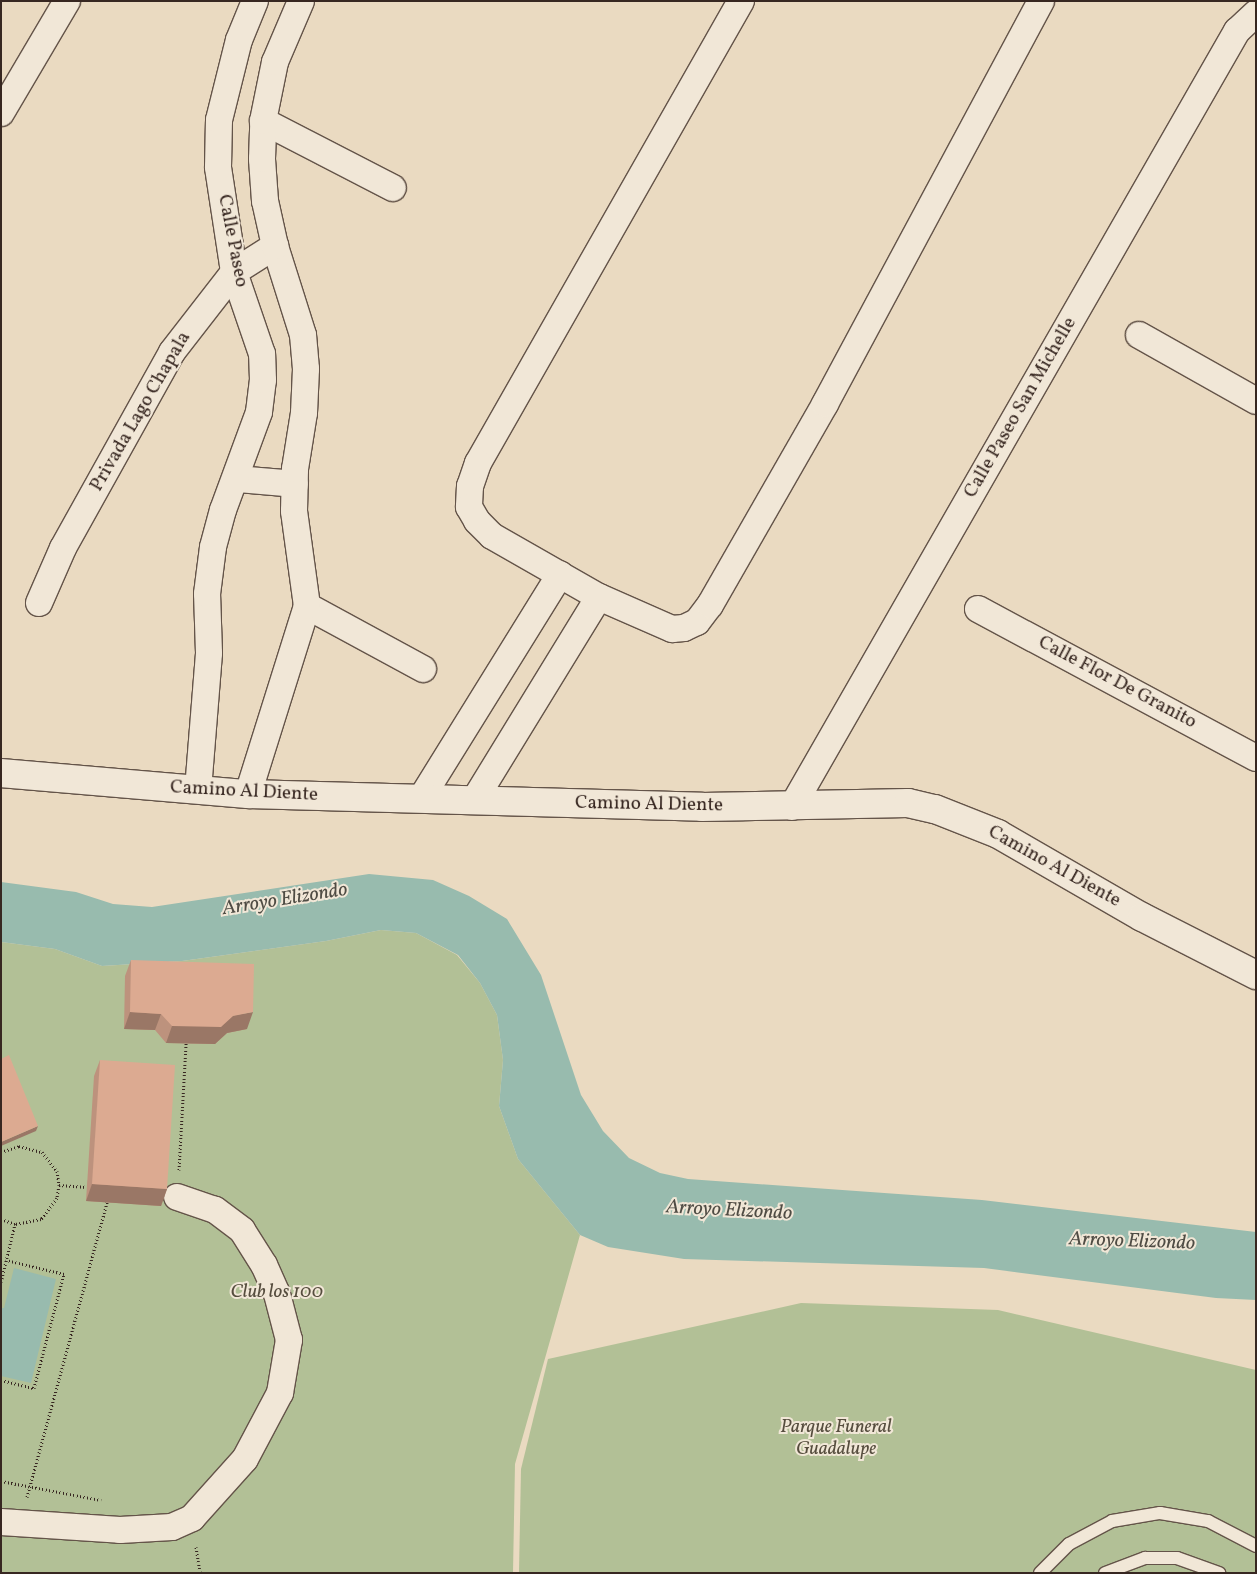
<!DOCTYPE html>
<html>
<head>
<meta charset="utf-8">
<style>
	body { margin:0 }
	#map { position:relative; width:1257px; height:1574px; overflow:hidden; background:#eadac1; font-family:Vollkorn,serif }
	div>[style] { position:absolute }
	.green>* { inset:0; background:#b2c096 }
	.water>* { inset:0; background:#98bbae }
	.path>* { height:3px; margin-top:-1.5px; transform-origin:0; background:repeating-linear-gradient(90deg,#372721 0 1px,transparent 0 3.5px) }
	.roads { filter:drop-shadow(1px 0 #645449) drop-shadow(-1px 0 #645449) drop-shadow(0 1px #645449) drop-shadow(0 -1px #645449) }
	.lane>* { height:12px; margin:-6px; padding:0 6px; transform-origin:6px; border-radius:6px; background:#f1e7d7 }
	.street>* { height:26px; margin:-13px; padding:0 13px; transform-origin:13px; border-radius:13px; background:#f1e7d7 }
	.secondary>* { height:28px; margin:-14px; padding:0 14px; transform-origin:14px; border-radius:14px; background:#f1e7d7 }
	.wall>* { inset:0; background:#bd927d }
	.shaded-wall>* { inset:0; background:#9a7766 }
	.building>* { inset:0; background:#dcaa91 }
	span { translate:-50% -50%; white-space:nowrap; text-align:center; line-height:1.15; -webkit-text-stroke:4px #f1e7d7; paint-order:stroke }
	.street-label { font-size:19px; color:#372721 }
	.park-label { font-size:19px; color:#564d3e; font-style:italic }
	.water-label { font-size:20px; color:#4f4c44; font-style:italic }
	.frame { position:absolute; inset:0; border:2px solid #372721; pointer-events:none }
</style>
</head>
<body>
<div id="map">
	<div class="green">
		<i style="clip-path:polygon(381px 930px,416px 933px,457px 955px,480px 983px,497px 1015px,503px 1060px,499px 1106px,518px 1159px,580px 1235px,515px 1464px,513px 1573px,1px 1573px,1px 942px,55px 949px,102px 966px,182px 961px,326px 941px)"></i>
		<i style="clip-path:polygon(801px 1303px,998px 1310px,1256px 1370px,1256px 1573px,519px 1573px,521px 1469px,548px 1359px)"></i>
	</div>
	<div class="water">
		<i style="clip-path:polygon(369px 874px,433px 880px,469px 896px,507px 919px,541px 975px,581px 1095px,603px 1131px,629px 1158px,660px 1173px,688px 1179px,982px 1200px,1256px 1232px,1256px 1300px,1216px 1298px,984px 1268px,684px 1259px,608px 1247px,580px 1235px,518px 1159px,499px 1106px,503px 1060px,497px 1015px,480px 983px,458px 955px,416px 933px,381px 930px,326px 941px,182px 961px,102px 966px,55px 949px,1px 942px,1px 882px,76px 892px,113px 904px,152px 907px)"></i>
		<i style="clip-path:polygon(14px 1268px,56px 1279px,31px 1383px,1px 1376px,1px 1308px,4px 1308px)"></i>
	</div>
	<div class="path">
		<i style="left:1px;top:1152px;width:19px;rotate:-18deg"></i>
		<i style="left:19px;top:1146px;width:24px;rotate:15deg"></i>
		<i style="left:42px;top:1152px;width:24px;rotate:52deg"></i>
		<i style="left:57px;top:1171px;width:14px;rotate:82deg"></i>
		<i style="left:59px;top:1185px;width:13px;rotate:99deg"></i>
		<i style="left:57px;top:1198px;width:26px;rotate:127deg"></i>
		<i style="left:41px;top:1219px;width:26px;rotate:169deg"></i>
		<i style="left:15px;top:1224px;width:15px;rotate:-160deg"></i>
		<i style="left:179px;top:1170px;width:127px;rotate:-86.8deg"></i>
		<i style="left:59px;top:1185px;width:28px;rotate:4deg"></i>
		<i style="left:1px;top:1282px;width:60px;rotate:-76.4deg"></i>
		<i style="left:1px;top:1380px;width:34px;rotate:14deg"></i>
		<i style="left:34px;top:1388px;width:118px;rotate:-75.3deg"></i>
		<i style="left:64px;top:1274px;width:60px;rotate:-166.4deg"></i>
		<i style="left:1px;top:1481px;width:102px;rotate:10.8deg"></i>
		<i style="left:27px;top:1497px;width:306px;rotate:-74.8deg"></i>
		<i style="left:196px;top:1547px;width:26px;rotate:81deg"></i>
	</div>
	<div class="roads">
		<div class="lane">
			<i style="left:1040px;top:1573px;width:41px;rotate:-45deg"></i>
			<i style="left:1069px;top:1544px;width:49px;rotate:-28.1deg"></i>
			<i style="left:1112px;top:1521px;width:49px;rotate:-9.5deg"></i>
			<i style="left:1160px;top:1513px;width:49px;rotate:9.5deg"></i>
			<i style="left:1208px;top:1521px;width:54px;rotate:27.5deg"></i>
			<i style="left:1105px;top:1573px;width:43px;rotate:-20.6deg"></i>
			<i style="left:1145px;top:1558px;width:32px"></i>
			<i style="left:1177px;top:1558px;width:45px;rotate:19.7deg"></i>
		</div>
		<div class="street">
			<i style="left:741px;top:1px;width:532px;rotate:119.65deg"></i>
			<i style="left:478px;top:463px;width:24px;rotate:109deg"></i>
			<i style="left:470px;top:486px;width:21px;rotate:93deg"></i>
			<i style="left:469px;top:507px;width:16px;rotate:60deg"></i>
			<i style="left:477px;top:521px;width:21px;rotate:45deg"></i>
			<i style="left:492px;top:536px;width:123px;rotate:29.7deg"></i>
			<i style="left:599px;top:597px;width:80px;rotate:23.7deg"></i>
			<i style="left:672px;top:629px;width:12px;rotate:-5deg"></i>
			<i style="left:684px;top:628px;width:14px;rotate:-25deg"></i>
			<i style="left:697px;top:622px;width:21px;rotate:-53deg"></i>
			<i style="left:710px;top:605px;width:232px;rotate:-60.2deg"></i>
			<i style="left:825px;top:404px;width:457px;rotate:-61.8deg"></i>
			<i style="left:1px;top:113px;width:130px;rotate:-59.5deg"></i>
			<i style="left:263px;top:121px;width:146px;rotate:27.3deg"></i>
			<i style="left:1139px;top:335px;width:134px;rotate:29.4deg"></i>
			<i style="left:237px;top:479px;width:58px;rotate:4.9deg"></i>
			<i style="left:39px;top:603px;width:60px;rotate:-66.4deg"></i>
			<i style="left:63px;top:548px;width:224px;rotate:-60.9deg"></i>
			<i style="left:172px;top:352px;width:101px;rotate:-52.2deg"></i>
			<i style="left:234px;top:272px;width:49px;rotate:-32.4deg"></i>
			<i style="left:307px;top:606px;width:132px;rotate:28.5deg"></i>
			<i style="left:978px;top:609px;width:315px;rotate:28.2deg"></i>
			<i style="left:198px;top:790px;width:137px;rotate:-85.4deg"></i>
			<i style="left:209px;top:653px;width:59px;rotate:-91.9deg"></i>
			<i style="left:207px;top:594px;width:47px;rotate:-82.7deg"></i>
			<i style="left:213px;top:547px;width:38px;rotate:-75deg"></i>
			<i style="left:223px;top:510px;width:104px;rotate:-69.8deg"></i>
			<i style="left:259px;top:412px;width:32px;rotate:-83deg"></i>
			<i style="left:263px;top:380px;width:26px;rotate:-92deg"></i>
			<i style="left:262px;top:354px;width:87px;rotate:-108.9deg"></i>
			<i style="left:234px;top:272px;width:106px;rotate:-98.7deg"></i>
			<i style="left:218px;top:167px;width:47px;rotate:-88.8deg"></i>
			<i style="left:219px;top:120px;width:82px;rotate:-76deg"></i>
			<i style="left:239px;top:40px;width:42px;rotate:-67.7deg"></i>
			<i style="left:248px;top:794px;width:197px;rotate:-72.6deg"></i>
			<i style="left:307px;top:606px;width:96px;rotate:-97.8deg"></i>
			<i style="left:294px;top:511px;width:42px;rotate:-88.6deg"></i>
			<i style="left:295px;top:469px;width:57px;rotate:-80.9deg"></i>
			<i style="left:304px;top:413px;width:44px;rotate:-87.4deg"></i>
			<i style="left:306px;top:369px;width:34px;rotate:-95deg"></i>
			<i style="left:303px;top:335px;width:93px;rotate:-107.5deg"></i>
			<i style="left:275px;top:246px;width:46px;rotate:-102.5deg"></i>
			<i style="left:265px;top:201px;width:42px;rotate:-94.1deg"></i>
			<i style="left:262px;top:159px;width:38px;rotate:-88deg"></i>
			<i style="left:263px;top:121px;width:60px;rotate:-78.5deg"></i>
			<i style="left:275px;top:62px;width:66px;rotate:-66.9deg"></i>
			<i style="left:422px;top:797px;width:262px;rotate:-58.2deg"></i>
			<i style="left:475px;top:799px;width:237px;rotate:-58.5deg"></i>
			<i style="left:792px;top:807px;width:895px;rotate:-60.17deg"></i>
			<i style="left:1237px;top:31px;width:26px;rotate:-43deg"></i>
			<i style="left:1px;top:1522px;width:119px;rotate:3.8deg"></i>
			<i style="left:120px;top:1530px;width:52px;rotate:-3.3deg"></i>
			<i style="left:172px;top:1527px;width:22px;rotate:-24deg"></i>
			<i style="left:192px;top:1518px;width:79px;rotate:-48.1deg"></i>
			<i style="left:245px;top:1459px;width:75px;rotate:-62.1deg"></i>
			<i style="left:280px;top:1393px;width:54px;rotate:-80.4deg"></i>
			<i style="left:289px;top:1340px;width:48px;rotate:-104.6deg"></i>
			<i style="left:277px;top:1294px;width:32px;rotate:-114deg"></i>
			<i style="left:264px;top:1265px;width:41px;rotate:-122.2deg"></i>
			<i style="left:242px;top:1230px;width:34px;rotate:-143deg"></i>
			<i style="left:215px;top:1210px;width:40px;rotate:-161.1deg"></i>
		</div>
		<div class="secondary">
			<i style="left:1px;top:773px;width:248px;rotate:4.9deg"></i>
			<i style="left:248px;top:794px;width:454px;rotate:1.6deg"></i>
			<i style="left:702px;top:807px;width:206px;rotate:-1.1deg"></i>
			<i style="left:908px;top:803px;width:28px;rotate:13deg"></i>
			<i style="left:935px;top:809px;width:68px;rotate:21.6deg"></i>
			<i style="left:998px;top:834px;width:166px;rotate:30deg"></i>
			<i style="left:1142px;top:917px;width:128px;rotate:27deg"></i>
		</div>
	</div>
	<div class="wall">
		<i style="clip-path:polygon(131px 960px,247px 1029px,227px 1033px,215px 1044px,166px 1043px,155px 1030px,124px 1029px,125px 976px)"></i>
		<i style="clip-path:polygon(100px 1060px,167px 1189px,161px 1206px,86px 1201px,94px 1076px)"></i>
	</div>
	<div class="shaded-wall">
		<i style="clip-path:polygon(130px 1012px,161px 1014px,155px 1030px,124px 1029px)"></i>
		<i style="clip-path:polygon(253px 1012px,247px 1029px,227px 1033px,215px 1044px,166px 1043px,172px 1026px)"></i>
		<i style="clip-path:polygon(38px 1126px,36px 1131px,1px 1146px,1px 1142px)"></i>
		<i style="clip-path:polygon(92px 1184px,167px 1189px,161px 1206px,86px 1201px)"></i>
	</div>
	<div class="building">
		<i style="clip-path:polygon(131px 960px,254px 964px,253px 1012px,233px 1016px,221px 1027px,172px 1026px,161px 1014px,130px 1012px)"></i>
		<i style="clip-path:polygon(9px 1055px,38px 1126px,1px 1142px,1px 1059px)"></i>
		<i style="clip-path:polygon(100px 1060px,175px 1065px,167px 1189px,92px 1184px)"></i>
	</div>
	<div class="street-label">
		<span style="left:232px;top:241px;rotate:79deg">Calle Paseo</span>
		<span style="left:1021px;top:408px;rotate:-60deg">Calle Paseo San Michelle</span>
		<span style="left:141px;top:412px;rotate:-60deg">Privada Lago Chapala</span>
		<span style="left:1117px;top:683px;rotate:28deg">Calle Flor De Granito</span>
		<span style="left:244px;top:792px;rotate:3deg">Camino Al Diente</span>
		<span style="left:649px;top:805px;rotate:1deg">Camino Al Diente</span>
		<span style="left:1054px;top:867px;rotate:29deg">Camino Al Diente</span>
	</div>
	<div class="park-label">
		<span style="left:277px;top:1293px">Club los 100</span>
		<span style="left:836px;top:1439px">Parque Funeral<br>Guadalupe</span>
	</div>
	<div class="water-label">
		<span style="left:285px;top:900px;rotate:-9deg">Arroyo Elizondo</span>
		<span style="left:729px;top:1211px;rotate:3deg">Arroyo Elizondo</span>
		<span style="left:1132px;top:1242px;rotate:2deg">Arroyo Elizondo</span>
	</div>
	<div class="frame"></div>
</div>
</body>
</html>
